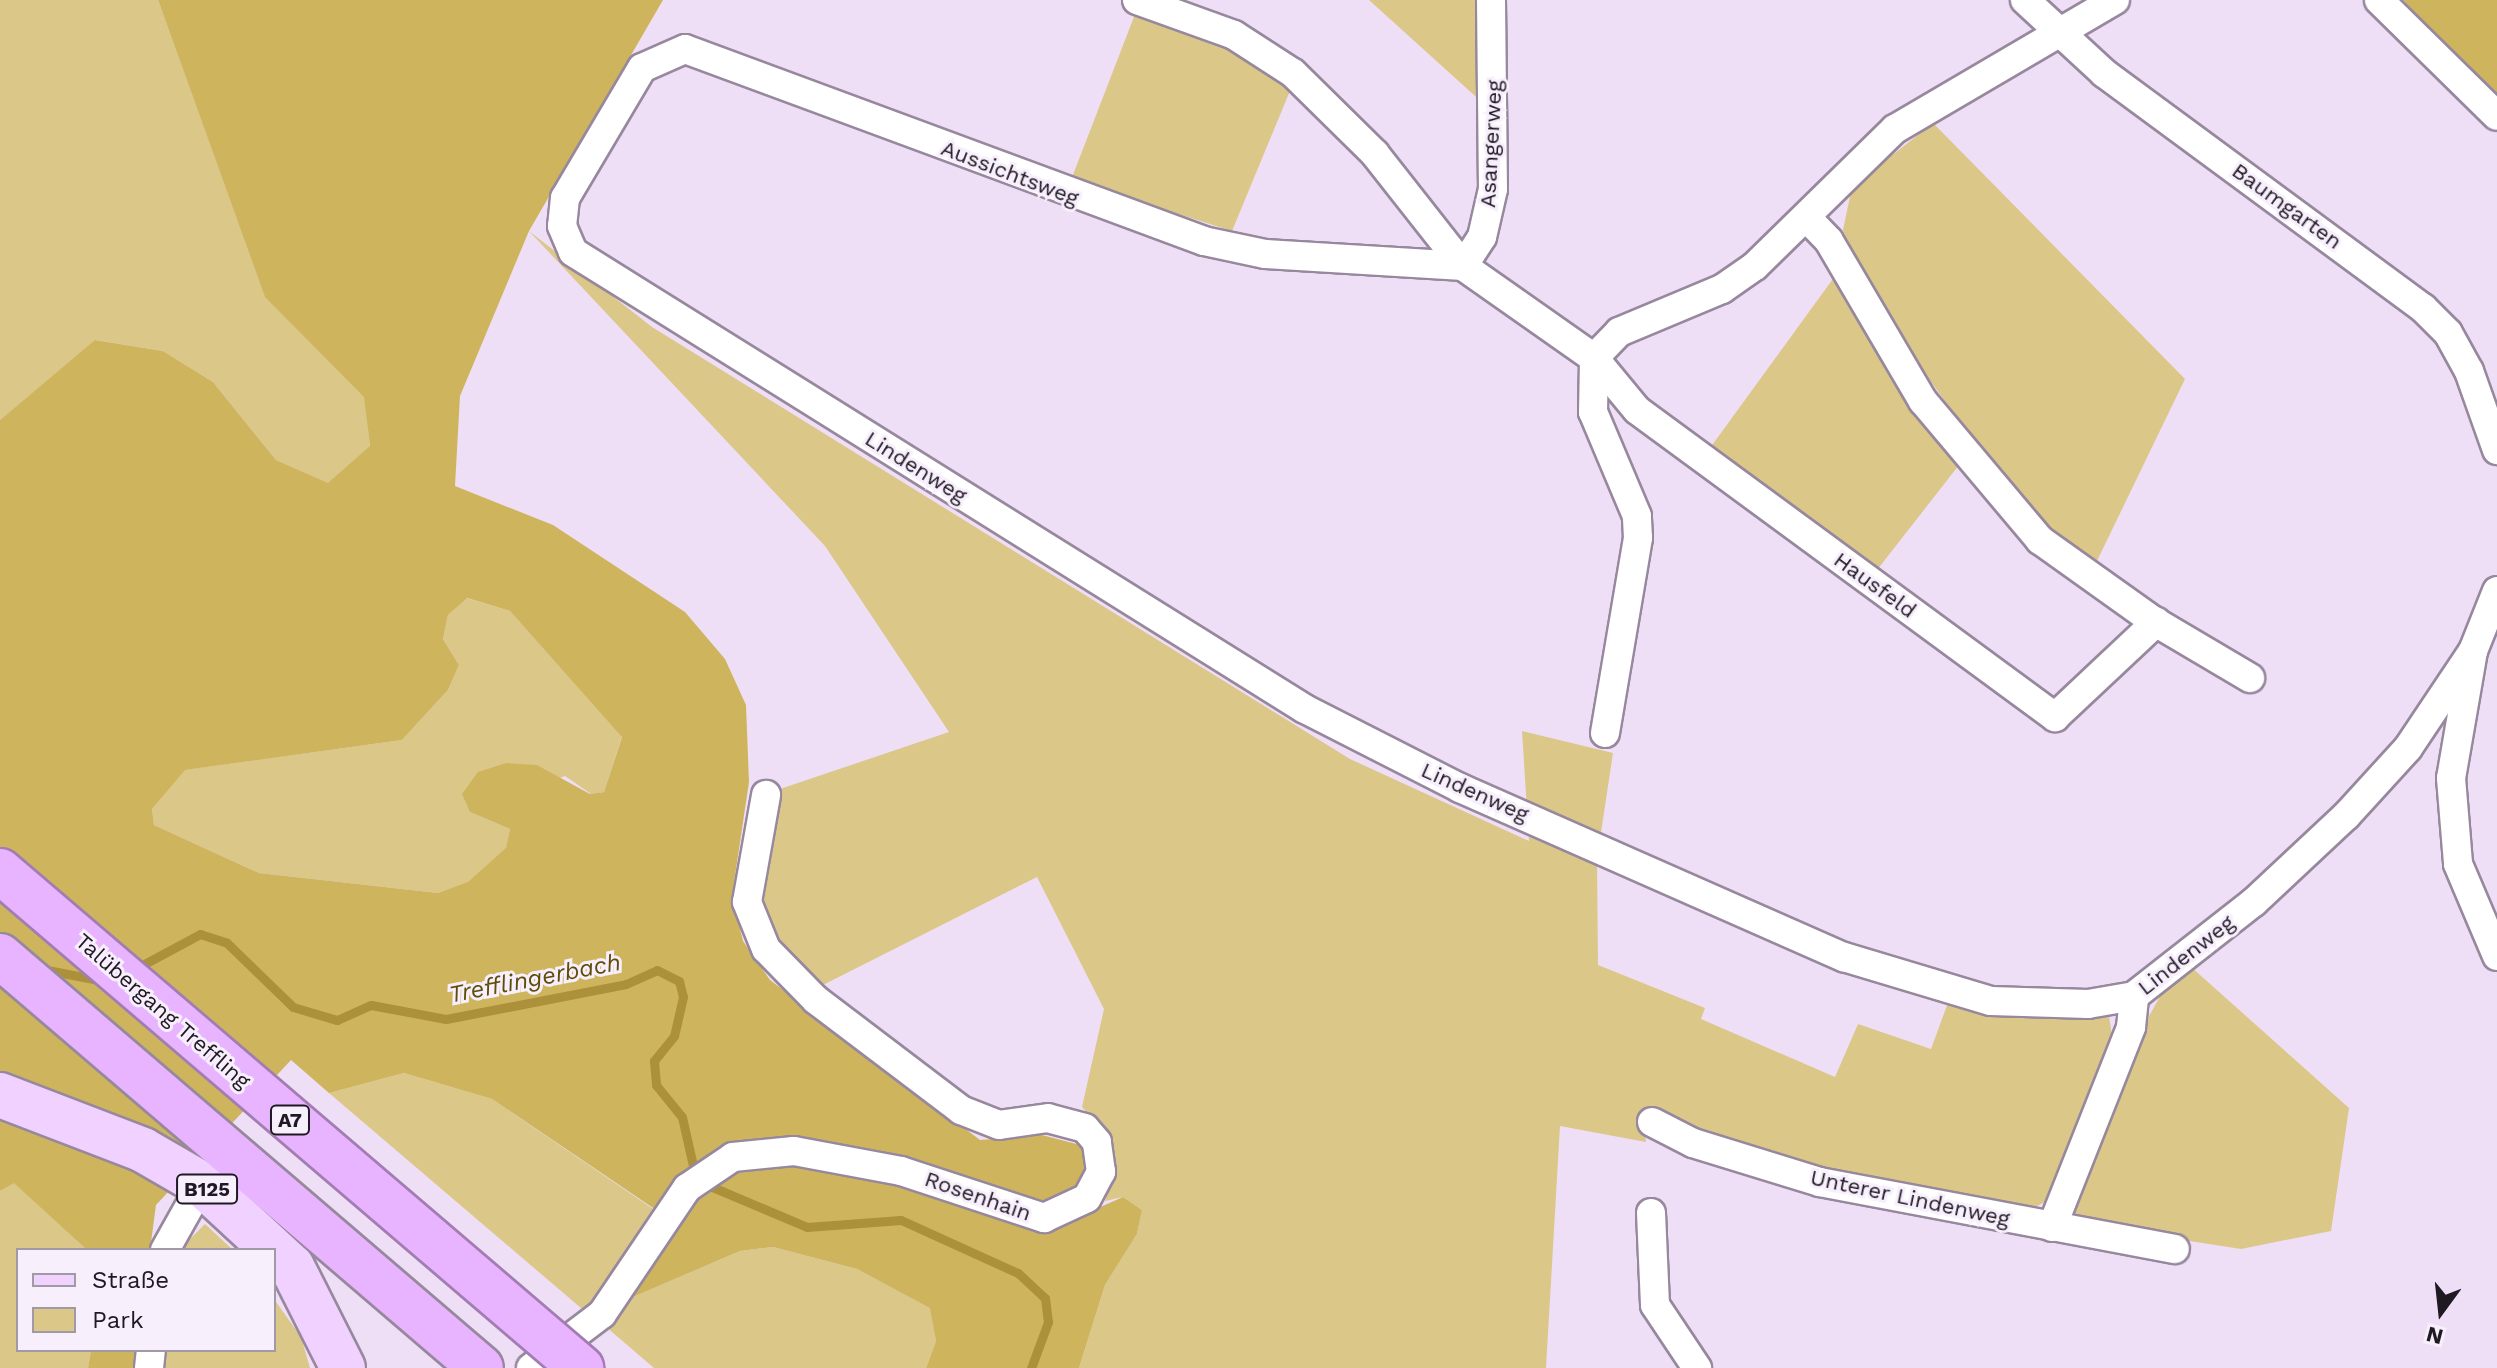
<!DOCTYPE html>
<html>
<head>
<meta charset="utf-8">
<style>
	body { margin:0 }
	#map { position:relative; width:2497px; height:1368px; overflow:hidden; background:#efdff6; font-family:"Work Sans",sans-serif }
	div>[style] { position:absolute }
	.green>* { inset:0; background:#dbc788 }
	.forest>* { inset:0; background:#cfb45e }
	.stream>* { height:9px; margin:-4.5px; padding:0 4.5px; transform-origin:4.5px; border-radius:4.5px; background:#ac913a }
	.roads { filter:drop-shadow(2px 0 #97889e) drop-shadow(-2px 0 #97889e) drop-shadow(0 2px #97889e) drop-shadow(0 -2px #97889e) }
	.street>* { height:28px; margin:-14px; padding:0 14px; transform-origin:14px; border-radius:14px; background:#fff }
	.primary>* { height:44px; margin:-22px; padding:0 22px; transform-origin:22px; border-radius:22px; background:#f1d1ff }
	.highway>* { height:44px; margin:-22px; padding:0 22px; transform-origin:22px; border-radius:22px; background:#e8b3ff }
	.bridges { filter:drop-shadow(2px 0 #a27db2) drop-shadow(-2px 0 #a27db2) drop-shadow(0 2px #a27db2) drop-shadow(0 -2px #a27db2) }
	.highway-bridge>* { height:44px; margin:-22px; padding:0 22px; transform-origin:22px; border-radius:22px; background:#e8b3ff }
	span { translate:-50% -50%; white-space:nowrap; text-align:center; line-height:1.15; -webkit-text-stroke:6px #f8effd; paint-order:stroke }
	.shield-label span { padding:2px 6px; background:#f8effd; border:2px solid; border-radius:6px; -webkit-text-stroke-width:0 }
	.shield-label { font-size:20px; color:#1f1922; font-weight:700 }
	.street-label { font-size:22px; color:#1f1922 }
	.water-label { font-size:24px; color:#5f4d07; font-style:italic }
	.legend { position:absolute; left:16px; top:1248px; width:260px; height:104px; box-sizing:border-box; background:#f8effd; border:2px solid #a199a5; margin:0; padding:10px 14px; list-style:none; font-size:24px; color:#1f1922 }
	.legend li { display:flex; align-items:center; gap:16px; height:40px }
	.legend b { width:40px; border:2px solid #a199a5 }
	.north { position:absolute; left:2401px; top:1272px; width:80px; height:80px; -webkit-text-stroke:6px #f8effd; paint-order:stroke; rotate:195deg; font-size:22px; font-weight:700; line-height:32px; text-align:center; color:#1f1922 }
	.north::after { content:''; display:block; margin:auto; width:28px; height:36px; background:#1f1922; clip-path:polygon(50% 0,100% 100%,50% 72%,0 100%) }
</style>
</head>
<body>
<div id="map">
	<div class="green">
		<i style="clip-path:polygon(0 0,158px 0,265px 296px,365px 397px,370px 447px,329px 484px,276px 460px,213px 382px,163px 351px,96px 340px,0 420px)"></i>
		<i style="clip-path:polygon(1369px 0,1481px 0,1485px 105px)"></i>
		<i style="clip-path:polygon(1137px 9px,1206px 34px,1292px 86px,1232px 231px,1071px 180px)"></i>
		<i style="clip-path:polygon(1933px 123px,2185px 379px,2095px 565px,2048px 530px,1992px 467px,1894px 330px,1850px 254px,1843px 230px,1852px 187px)"></i>
		<i style="clip-path:polygon(529px 231px,652px 327px,1350px 759px,1529px 841px,1522px 731px,1613px 753px,1597px 859px,1598px 965px,1705px 1008px,1701px 1019px,1835px 1077px,1858px 1024px,1931px 1049px,1949px 1000px,2109px 1016px,2112px 1036px,2045px 1202px,2031px 1209px,1828px 1171px,1642px 1111px,1646px 1142px,1560px 1126px,1546px 1368px,1079px 1368px,1105px 1285px,1137px 1234px,1142px 1210px,1123px 1197px,1105px 1201px,1110px 1180px,1099px 1126px,1082px 1107px,1104px 1009px,1037px 877px,817px 988px,783px 957px,758px 911px,764px 845px,780px 789px,949px 732px,825px 546px)"></i>
		<i style="clip-path:polygon(1835px 276px,1959px 465px,1877px 570px,1710px 448px)"></i>
		<i style="clip-path:polygon(466px 598px,510px 611px,622px 736px,604px 792px,591px 794px,565px 776px,470px 812px,510px 829px,506px 849px,468px 883px,438px 893px,259px 873px,154px 825px,152px 809px,184px 770px,402px 740px,448px 690px,459px 665px,443px 639px,448px 615px)"></i>
		<i style="clip-path:polygon(2190px 966px,2349px 1108px,2331px 1231px,2241px 1249px,2087px 1225px,2076px 1217px,2073px 1205px,2141px 1031px,2164px 989px)"></i>
		<i style="clip-path:polygon(404px 1073px,492px 1099px,662px 1215px,588px 1314px,329px 1093px)"></i>
		<i style="clip-path:polygon(14px 1182px,87px 1250px,18px 1250px,18px 1350px,91px 1350px,88px 1368px,0 1368px,0 1191px)"></i>
		<i style="clip-path:polygon(205px 1224px,233px 1250px,179px 1250px)"></i>
		<i style="clip-path:polygon(773px 1247px,857px 1269px,931px 1308px,936px 1341px,926px 1368px,654px 1368px,605px 1326px,626px 1300px,740px 1251px)"></i>
		<i style="clip-path:polygon(274px 1299px,301px 1337px,310px 1368px,163px 1368px,165px 1350px,274px 1350px)"></i>
	</div>
	<div class="forest">
		<i style="clip-path:polygon(evenodd,158px 0,663px 0,529px 231px,460px 396px,455px 486px,553px 525px,685px 612px,725px 659px,746px 705px,749px 782px,732px 896px,743px 941px,770px 980px,980px 1140px,1042px 1135px,1084px 1146px,1090px 1164px,1063px 1212px,748px 1146px,662px 1214px,492px 1099px,404px 1073px,329px 1093px,291px 1060px,156px 1205px,150px 1250px,87px 1250px,14px 1183px,0 1191px,0 420px,95px 340px,163px 351px,213px 382px,276px 460px,328px 483px,370px 446px,364px 397px,265px 297px,158px 0,467px 598px,510px 611px,622px 737px,604px 792px,590px 794px,537px 765px,506px 763px,478px 772px,462px 794px,470px 812px,510px 829px,506px 848px,468px 882px,438px 893px,259px 873px,154px 825px,152px 809px,185px 770px,402px 740px,448px 690px,459px 665px,443px 639px,448px 615px,467px 598px)"></i>
		<i style="clip-path:polygon(2403px 0,2497px 0,2497px 97px,2481px 83px)"></i>
		<i style="clip-path:polygon(796px 1161px,1078px 1217px,1123px 1197px,1142px 1210px,1137px 1234px,1105px 1285px,1079px 1368px,926px 1368px,936px 1341px,930px 1308px,857px 1269px,773px 1247px,740px 1251px,626px 1300px,665px 1232px,716px 1177px,752px 1163px)"></i>
		<i style="clip-path:polygon(91px 1350px,137px 1350px,135px 1368px,88px 1368px)"></i>
	</div>
	<div class="stream">
		<i style="left:42px;top:969px;width:68px;rotate:11deg"></i>
		<i style="left:135px;top:969px;width:74px;rotate:-28.3deg"></i>
		<i style="left:200px;top:934px;width:28px;rotate:18deg"></i>
		<i style="left:227px;top:943px;width:92px;rotate:44.1deg"></i>
		<i style="left:293px;top:1007px;width:46px;rotate:16.5deg"></i>
		<i style="left:337px;top:1020px;width:37px;rotate:-24deg"></i>
		<i style="left:371px;top:1005px;width:76px;rotate:10.6deg"></i>
		<i style="left:446px;top:1019px;width:183px;rotate:-11deg"></i>
		<i style="left:626px;top:984px;width:34px;rotate:-24deg"></i>
		<i style="left:657px;top:970px;width:25px;rotate:27deg"></i>
		<i style="left:679px;top:981px;width:16px;rotate:76deg"></i>
		<i style="left:683px;top:997px;width:40px;rotate:103deg"></i>
		<i style="left:674px;top:1036px;width:32px;rotate:129deg"></i>
		<i style="left:654px;top:1061px;width:24px;rotate:85deg"></i>
		<i style="left:656px;top:1085px;width:41px;rotate:50.9deg"></i>
		<i style="left:682px;top:1117px;width:50px;rotate:77.3deg"></i>
		<i style="left:710px;top:1186px;width:105px;rotate:22.9deg"></i>
		<i style="left:807px;top:1227px;width:94px;rotate:-4.3deg"></i>
		<i style="left:901px;top:1220px;width:128px;rotate:24.4deg"></i>
		<i style="left:1018px;top:1273px;width:37px;rotate:43deg"></i>
		<i style="left:1045px;top:1298px;width:24px;rotate:83deg"></i>
		<i style="left:1048px;top:1322px;width:49px;rotate:110.3deg"></i>
	</div>
	<div class="roads">
		<div class="street">
			<i style="left:1137px;top:0;width:103px;rotate:19.8deg"></i>
			<i style="left:1234px;top:35px;width:70px;rotate:32.8deg"></i>
			<i style="left:1293px;top:73px;width:115px;rotate:44.6deg"></i>
			<i style="left:1375px;top:154px;width:142px;rotate:51.8deg"></i>
			<i style="left:1491px;top:0;width:189px;rotate:89.4deg"></i>
			<i style="left:1493px;top:189px;width:49px;rotate:102.9deg"></i>
			<i style="left:1482px;top:237px;width:35px;rotate:123deg"></i>
			<i style="left:1463px;top:266px;width:160px;rotate:35.1deg"></i>
			<i style="left:1594px;top:358px;width:67px;rotate:50.4deg"></i>
			<i style="left:1637px;top:410px;width:519px;rotate:36.3deg"></i>
			<i style="left:2055px;top:717px;width:139px;rotate:-43.2deg"></i>
			<i style="left:2025px;top:0;width:108px;rotate:42.7deg"></i>
			<i style="left:2104px;top:73px;width:396px;rotate:36.4deg"></i>
			<i style="left:2423px;top:308px;width:35px;rotate:45deg"></i>
			<i style="left:2448px;top:333px;width:43px;rotate:61.1deg"></i>
			<i style="left:2469px;top:371px;width:84px;rotate:70.5deg"></i>
			<i style="left:2379px;top:0;width:165px;rotate:44.5deg"></i>
			<i style="left:1808px;top:219px;width:30px;rotate:46deg"></i>
			<i style="left:1829px;top:241px;width:186px;rotate:59.6deg"></i>
			<i style="left:1923px;top:401px;width:182px;rotate:49.9deg"></i>
			<i style="left:2040px;top:540px;width:138px;rotate:35.5deg"></i>
			<i style="left:2152px;top:620px;width:114px;rotate:30.6deg"></i>
			<i style="left:1463px;top:266px;width:198px;rotate:-176.5deg"></i>
			<i style="left:1265px;top:254px;width:62px;rotate:-168deg"></i>
			<i style="left:1204px;top:241px;width:553px;rotate:-159.7deg"></i>
			<i style="left:685px;top:49px;width:47px;rotate:156.2deg"></i>
			<i style="left:642px;top:68px;width:151px;rotate:120.6deg"></i>
			<i style="left:565px;top:198px;width:28px;rotate:96deg"></i>
			<i style="left:562px;top:226px;width:28px;rotate:67deg"></i>
			<i style="left:573px;top:252px;width:863px;rotate:31.98deg"></i>
			<i style="left:1305px;top:709px;width:174px;rotate:27deg"></i>
			<i style="left:1460px;top:788px;width:420px;rotate:23.8deg"></i>
			<i style="left:1844px;top:957px;width:153px;rotate:16.7deg"></i>
			<i style="left:1991px;top:1001px;width:97px;rotate:1.8deg"></i>
			<i style="left:2088px;top:1004px;width:47px;rotate:-9.9deg"></i>
			<i style="left:2134px;top:996px;width:152px;rotate:-38.1deg"></i>
			<i style="left:2254px;top:902px;width:126px;rotate:-43.1deg"></i>
			<i style="left:2346px;top:816px;width:92px;rotate:-47.6deg"></i>
			<i style="left:2408px;top:748px;width:117px;rotate:-56.2deg"></i>
			<i style="left:2497px;top:591px;width:65px;rotate:111.8deg"></i>
			<i style="left:2473px;top:651px;width:129px;rotate:99.8deg"></i>
			<i style="left:2451px;top:778px;width:86px;rotate:85.3deg"></i>
			<i style="left:2458px;top:864px;width:100px;rotate:67deg"></i>
			<i style="left:1605px;top:733px;width:198px;rotate:-80.4deg"></i>
			<i style="left:1638px;top:538px;width:22px;rotate:-93deg"></i>
			<i style="left:1637px;top:516px;width:113px;rotate:-112.9deg"></i>
			<i style="left:1593px;top:412px;width:54px;rotate:-88.9deg"></i>
			<i style="left:1594px;top:358px;width:36px;rotate:-46deg"></i>
			<i style="left:1619px;top:332px;width:112px;rotate:-22.7deg"></i>
			<i style="left:1722px;top:289px;width:40px;rotate:-34.9deg"></i>
			<i style="left:1755px;top:266px;width:196px;rotate:-44.4deg"></i>
			<i style="left:1895px;top:129px;width:255px;rotate:-30.4deg"></i>
			<i style="left:1652px;top:1122px;width:46px;rotate:27.1deg"></i>
			<i style="left:1693px;top:1143px;width:133px;rotate:17.1deg"></i>
			<i style="left:1820px;top:1182px;width:361px;rotate:10.7deg"></i>
			<i style="left:1651px;top:1213px;width:92px;rotate:87.5deg"></i>
			<i style="left:1655px;top:1305px;width:76px;rotate:56.3deg"></i>
			<i style="left:2052px;top:1227px;width:215px;rotate:-68.4deg"></i>
			<i style="left:2131px;top:1027px;width:31px;rotate:-84deg"></i>
			<i style="left:165px;top:1250px;width:76px;rotate:-60.7deg"></i>
			<i style="left:149px;top:1368px;width:18px;rotate:-84deg"></i>
			<i style="left:531px;top:1368px;width:89px;rotate:-37.3deg"></i>
			<i style="left:602px;top:1314px;width:152px;rotate:-56deg"></i>
			<i style="left:687px;top:1188px;width:55px;rotate:-34deg"></i>
			<i style="left:733px;top:1157px;width:61px;rotate:-5.6deg"></i>
			<i style="left:794px;top:1151px;width:109px;rotate:10.6deg"></i>
			<i style="left:901px;top:1171px;width:151px;rotate:18.2deg"></i>
			<i style="left:1044px;top:1218px;width:47px;rotate:-24.9deg"></i>
			<i style="left:1087px;top:1198px;width:30px;rotate:-62deg"></i>
			<i style="left:1101px;top:1172px;width:30px;rotate:-98deg"></i>
			<i style="left:1097px;top:1142px;width:18px;rotate:-131deg"></i>
			<i style="left:1085px;top:1128px;width:38px;rotate:-165deg"></i>
			<i style="left:1048px;top:1118px;width:49px;rotate:171.9deg"></i>
			<i style="left:999px;top:1125px;width:41px;rotate:-158.5deg"></i>
			<i style="left:961px;top:1110px;width:182px;rotate:-142.8deg"></i>
			<i style="left:816px;top:1000px;width:71px;rotate:-134.4deg"></i>
			<i style="left:766px;top:949px;width:51px;rotate:-112deg"></i>
			<i style="left:747px;top:902px;width:109px;rotate:-79.9deg"></i>
		</div>
		<div class="primary">
			<i style="left:0;top:1095px;width:153px;rotate:21deg"></i>
			<i style="left:143px;top:1150px;width:68px;rotate:30deg"></i>
			<i style="left:202px;top:1184px;width:122px;rotate:42.7deg"></i>
			<i style="left:292px;top:1267px;width:113px;rotate:63.2deg"></i>
		</div>
		<div class="highway">
			<i style="left:0;top:956px;width:633px;rotate:40.58deg"></i>
		</div>
	</div>
	<div class="bridges">
		<div class="highway-bridge">
			<i style="left:0;top:871px;width:765px;rotate:40.54deg"></i>
		</div>
	</div>
	<div class="shield-label">
		<span style="left:290px;top:1120px">A7</span>
		<span style="left:207px;top:1189px">B125</span>
	</div>
	<div class="street-label">
		<span style="left:1491px;top:144px;rotate:-87deg">Asangerweg</span>
		<span style="left:1010px;top:173px;rotate:21deg">Aussichtsweg</span>
		<span style="left:2287px;top:206px;rotate:36deg">Baumgarten</span>
		<span style="left:916px;top:467px;rotate:32deg">Lindenweg</span>
		<span style="left:1875px;top:585px;rotate:36deg">Hausfeld</span>
		<span style="left:1475px;top:792px;rotate:24deg">Lindenweg</span>
		<span style="left:2186px;top:955px;rotate:-38deg">Lindenweg</span>
		<span style="left:163px;top:1011px;rotate:41deg">Talübergang Treffling</span>
		<span style="left:978px;top:1196px;rotate:19deg">Rosenhain</span>
		<span style="left:1910px;top:1198px;rotate:12deg">Unterer Lindenweg</span>
	</div>
	<div class="water-label">
		<span style="left:535px;top:979px;rotate:-11deg">Trefflingerbach</span>
	</div>
	<ul class="legend">
	<li><b style="height:10px;background:#f1d1ff"></b>Straße</li>
	<li><b style="height:22px;background:#dbc788"></b>Park</li>
	</ul>
	<div class="north">N</div>
</div>
</body>
</html>
